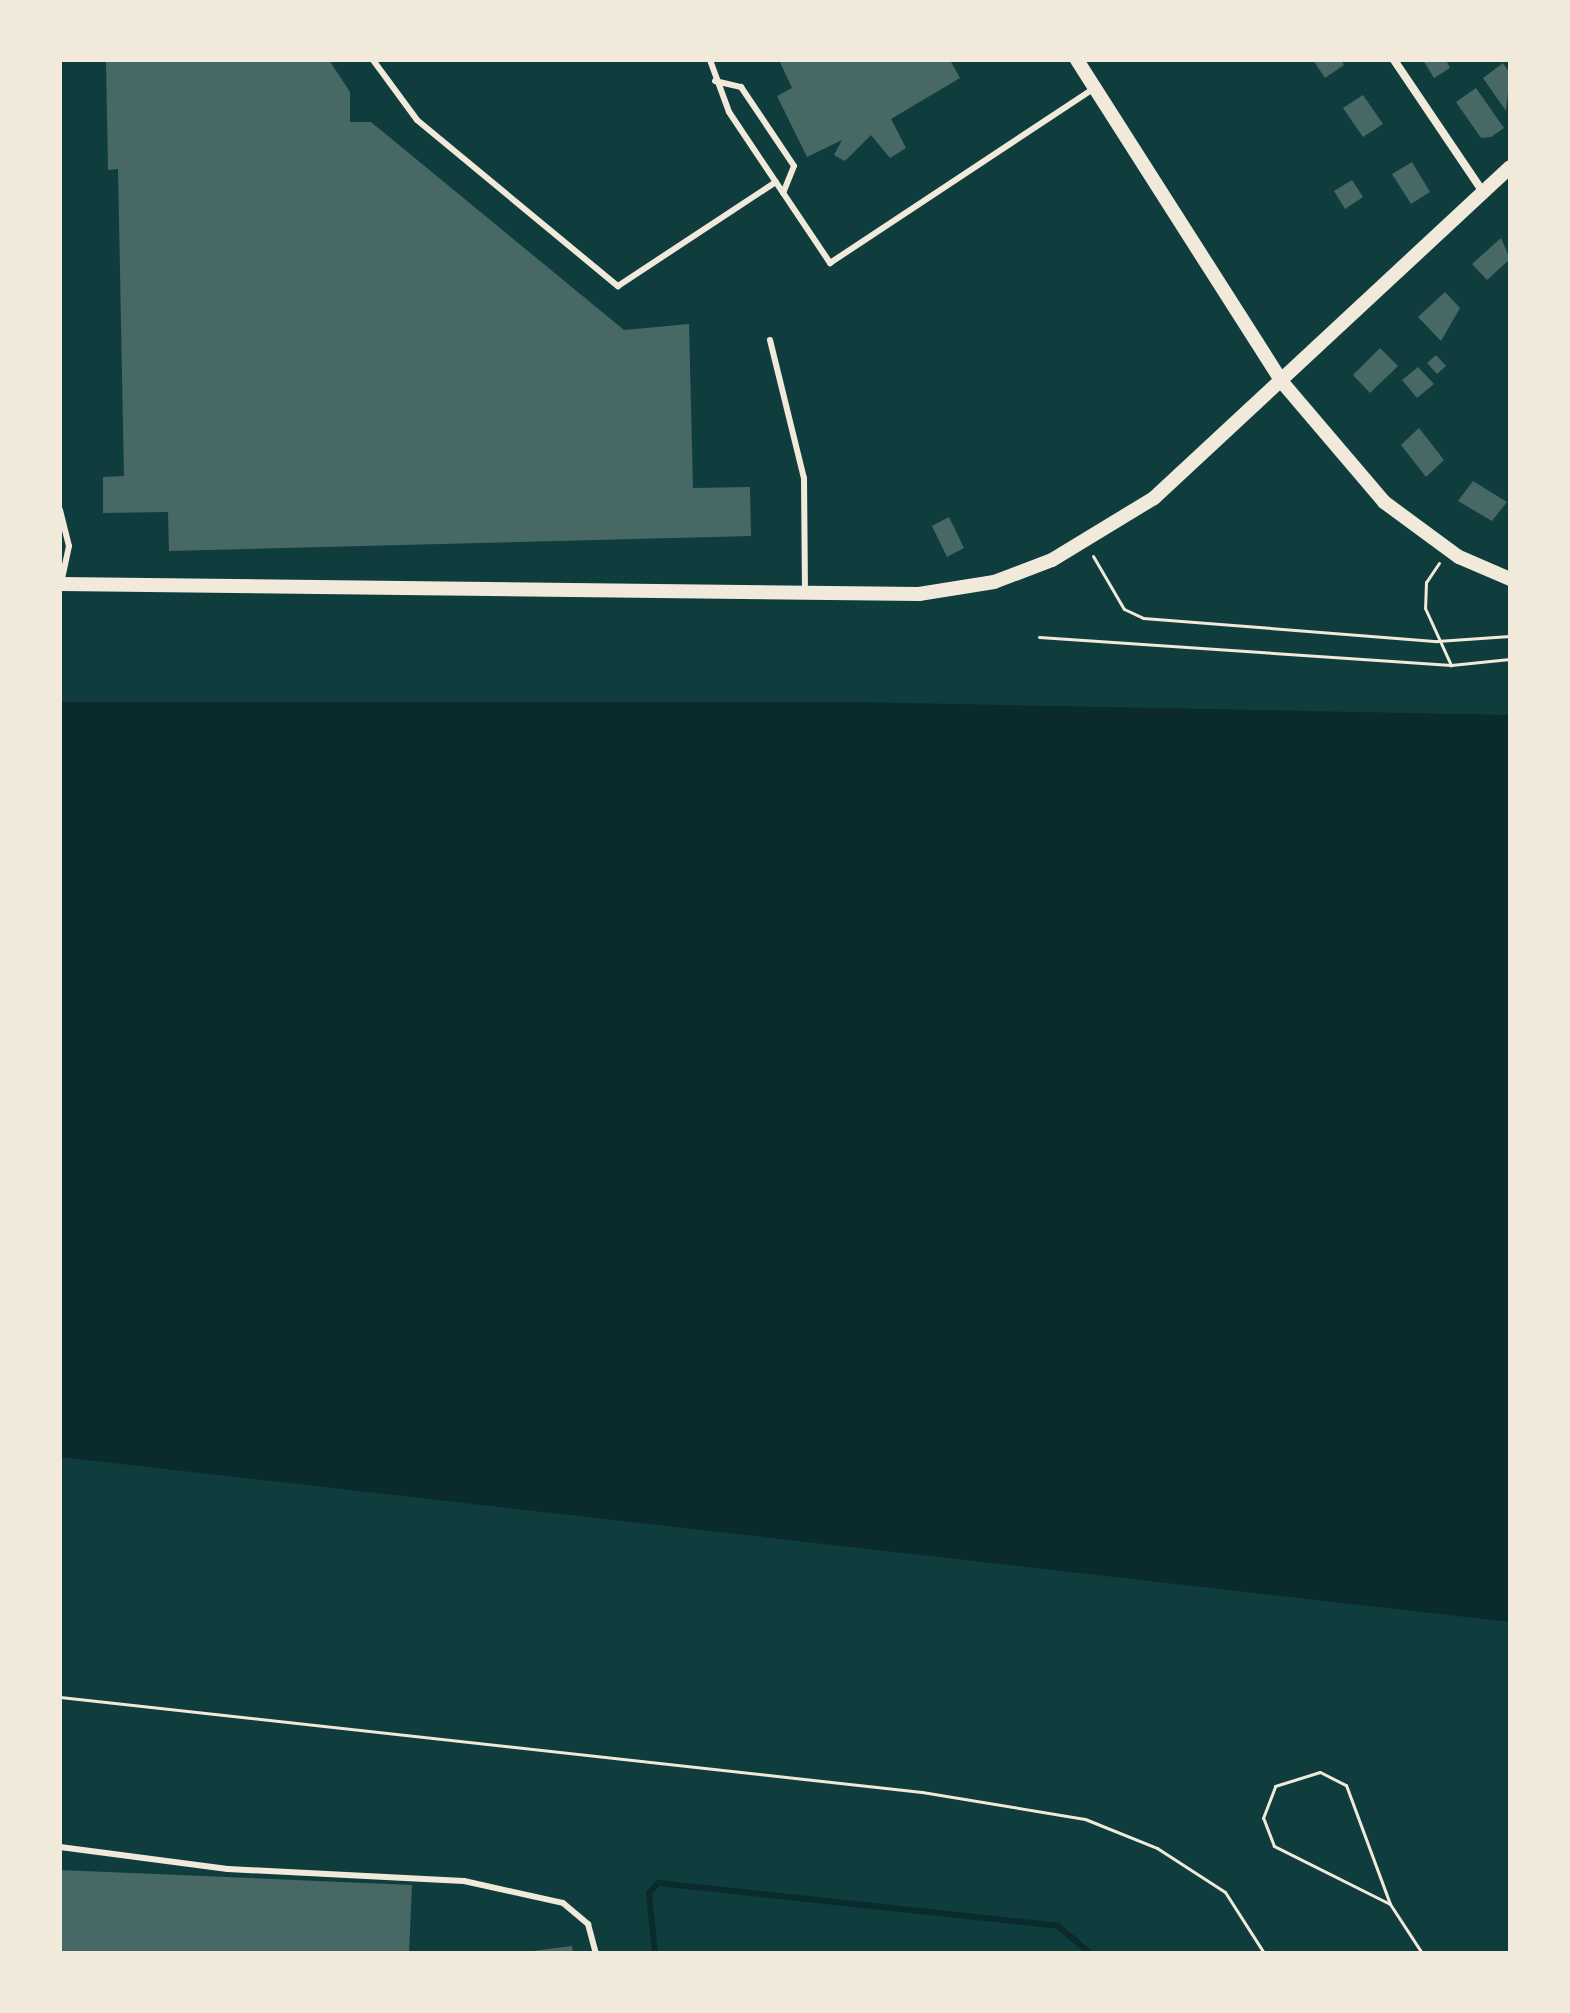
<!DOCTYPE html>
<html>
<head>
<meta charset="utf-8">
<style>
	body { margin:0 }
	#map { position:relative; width:1570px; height:2013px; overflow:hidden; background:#0f3d3e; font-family:"Space Grotesk",sans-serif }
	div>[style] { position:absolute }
	.water>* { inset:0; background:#0a2a2b }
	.stream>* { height:6px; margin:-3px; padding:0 3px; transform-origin:3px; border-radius:3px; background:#0a2a2b }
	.building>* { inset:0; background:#486865 }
	.path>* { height:3px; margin:-1.5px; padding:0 1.5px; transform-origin:1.5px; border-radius:1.5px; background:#f1e9da }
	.service>* { height:6px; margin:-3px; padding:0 3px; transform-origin:3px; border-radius:3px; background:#f1e9da }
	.minor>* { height:8px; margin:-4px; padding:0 4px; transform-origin:4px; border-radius:4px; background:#f1e9da }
	.tertiary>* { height:14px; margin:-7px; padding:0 7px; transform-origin:7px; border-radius:7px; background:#f1e9da }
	span { translate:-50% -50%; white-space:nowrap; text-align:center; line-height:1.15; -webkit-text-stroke:6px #f1e9da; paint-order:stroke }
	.frame { position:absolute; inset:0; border:62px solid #f1e9da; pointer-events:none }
</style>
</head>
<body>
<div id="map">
	<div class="water">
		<i style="clip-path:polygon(60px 702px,854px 702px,1510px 715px,1510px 1622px,60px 1457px)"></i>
	</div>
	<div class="stream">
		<i style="left:655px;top:1953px;width:60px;rotate:-95.7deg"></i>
		<i style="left:649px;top:1893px;width:13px;rotate:-48deg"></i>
		<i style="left:658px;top:1883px;width:402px;rotate:6.1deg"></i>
		<i style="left:1058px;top:1926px;width:42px;rotate:40.2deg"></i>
	</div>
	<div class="building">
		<i style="clip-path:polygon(106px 60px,329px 60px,350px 92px,350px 122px,371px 122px,624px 330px,689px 324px,693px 488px,750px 487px,751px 536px,169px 551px,168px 512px,103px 513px,103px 477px,124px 476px,118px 169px,108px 170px)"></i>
		<i style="clip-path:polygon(779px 60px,950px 60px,960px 78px,891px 119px,906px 148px,890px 158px,871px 135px,845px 161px,834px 155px,842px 140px,807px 157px,777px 96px,792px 88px)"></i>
		<i style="clip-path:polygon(1313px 60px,1341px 60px,1344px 65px,1325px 78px)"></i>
		<i style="clip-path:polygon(1423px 60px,1446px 60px,1450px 68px,1434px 78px)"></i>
		<i style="clip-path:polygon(1503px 63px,1510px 73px,1506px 111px,1483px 78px)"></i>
		<i style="clip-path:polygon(1476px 88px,1504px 128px,1491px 137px,1481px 138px,1456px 102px)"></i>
		<i style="clip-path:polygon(1363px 95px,1383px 124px,1363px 137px,1343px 108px)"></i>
		<i style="clip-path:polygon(1412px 162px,1430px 192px,1411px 204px,1392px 174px)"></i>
		<i style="clip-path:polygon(1352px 180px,1363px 197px,1345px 209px,1334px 191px)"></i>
		<i style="clip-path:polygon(1501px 238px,1510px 259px,1487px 280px,1472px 264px)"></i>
		<i style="clip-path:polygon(1445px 292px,1460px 308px,1441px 341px,1418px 317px)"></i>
		<i style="clip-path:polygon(1380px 348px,1398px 366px,1370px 393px,1353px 375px)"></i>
		<i style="clip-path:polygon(1436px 355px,1446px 366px,1437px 374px,1427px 363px)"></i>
		<i style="clip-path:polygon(1418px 367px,1434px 384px,1417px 398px,1402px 380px)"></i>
		<i style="clip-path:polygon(1419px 428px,1444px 460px,1426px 477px,1401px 445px)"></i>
		<i style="clip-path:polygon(1473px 481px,1507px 502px,1492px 521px,1458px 501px)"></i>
		<i style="clip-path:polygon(949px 517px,964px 548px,947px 557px,932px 526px)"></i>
		<i style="clip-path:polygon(60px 1870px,412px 1885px,409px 1953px,60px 1953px)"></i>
		<i style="clip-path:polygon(572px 1946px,573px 1953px,533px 1953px,533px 1951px)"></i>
	</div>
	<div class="path">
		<i style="left:1093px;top:556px;width:61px;rotate:59.7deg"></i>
		<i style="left:1124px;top:609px;width:21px;rotate:25deg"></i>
		<i style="left:1143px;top:618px;width:295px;rotate:4.5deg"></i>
		<i style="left:1437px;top:641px;width:73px;rotate:-3.9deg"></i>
		<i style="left:1439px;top:563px;width:23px;rotate:124deg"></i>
		<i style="left:1426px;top:582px;width:26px;rotate:92deg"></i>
		<i style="left:1425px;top:608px;width:63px;rotate:65.5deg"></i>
		<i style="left:1039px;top:637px;width:413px;rotate:3.9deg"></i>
		<i style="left:1451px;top:665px;width:59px;rotate:-5.8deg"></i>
		<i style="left:60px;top:1697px;width:867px;rotate:6.29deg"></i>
		<i style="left:922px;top:1792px;width:165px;rotate:9.4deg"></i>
		<i style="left:1085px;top:1819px;width:78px;rotate:21.9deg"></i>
		<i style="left:1157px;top:1848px;width:81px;rotate:32.9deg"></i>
		<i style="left:1225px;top:1892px;width:72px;rotate:57.4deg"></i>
		<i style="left:1390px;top:1904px;width:130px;rotate:-153.4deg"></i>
		<i style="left:1274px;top:1846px;width:30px;rotate:-111deg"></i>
		<i style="left:1263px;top:1818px;width:34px;rotate:-69deg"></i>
		<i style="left:1275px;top:1786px;width:47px;rotate:-17.3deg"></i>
		<i style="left:1320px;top:1772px;width:29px;rotate:27deg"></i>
		<i style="left:1346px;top:1785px;width:127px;rotate:69.7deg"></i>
		<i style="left:1390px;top:1904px;width:59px;rotate:56.9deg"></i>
	</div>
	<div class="service">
		<i style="left:373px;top:60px;width:74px;rotate:53.7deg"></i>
		<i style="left:417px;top:120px;width:261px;rotate:39.6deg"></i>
		<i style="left:618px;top:286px;width:189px;rotate:-33.4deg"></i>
		<i style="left:710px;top:60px;width:55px;rotate:69.9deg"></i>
		<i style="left:729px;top:112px;width:182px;rotate:56.2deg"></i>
		<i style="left:830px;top:263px;width:315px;rotate:-33.5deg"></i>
		<i style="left:715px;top:81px;width:27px;rotate:13deg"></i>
		<i style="left:741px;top:87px;width:95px;rotate:56.1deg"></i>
		<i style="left:794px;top:166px;width:29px;rotate:112deg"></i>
		<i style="left:770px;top:340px;width:142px;rotate:76.2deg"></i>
		<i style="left:804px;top:478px;width:112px;rotate:89.5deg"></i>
		<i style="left:60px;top:510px;width:37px;rotate:76deg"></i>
		<i style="left:69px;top:546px;width:39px;rotate:102deg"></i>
		<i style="left:60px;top:1847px;width:169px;rotate:7.5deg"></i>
		<i style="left:228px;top:1869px;width:236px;rotate:2.9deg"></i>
		<i style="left:464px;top:1881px;width:101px;rotate:12.5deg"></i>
		<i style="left:563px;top:1903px;width:33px;rotate:40deg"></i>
		<i style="left:588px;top:1924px;width:30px;rotate:75deg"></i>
	</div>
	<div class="minor">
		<i style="left:1394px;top:60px;width:159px;rotate:56deg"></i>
	</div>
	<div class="tertiary">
		<i style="left:1077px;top:60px;width:382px;rotate:57.5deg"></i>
		<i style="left:1282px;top:382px;width:157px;rotate:49.6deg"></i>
		<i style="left:1384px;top:502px;width:93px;rotate:36.3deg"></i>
		<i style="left:1459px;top:557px;width:56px;rotate:23.3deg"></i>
		<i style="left:60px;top:584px;width:859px;rotate:0.67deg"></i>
		<i style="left:919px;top:594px;width:76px;rotate:-9.1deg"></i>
		<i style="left:994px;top:582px;width:62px;rotate:-20.8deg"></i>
		<i style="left:1052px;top:560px;width:119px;rotate:-31.3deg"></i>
		<i style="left:1154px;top:498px;width:486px;rotate:-42.9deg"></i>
	</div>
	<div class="frame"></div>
</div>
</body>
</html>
